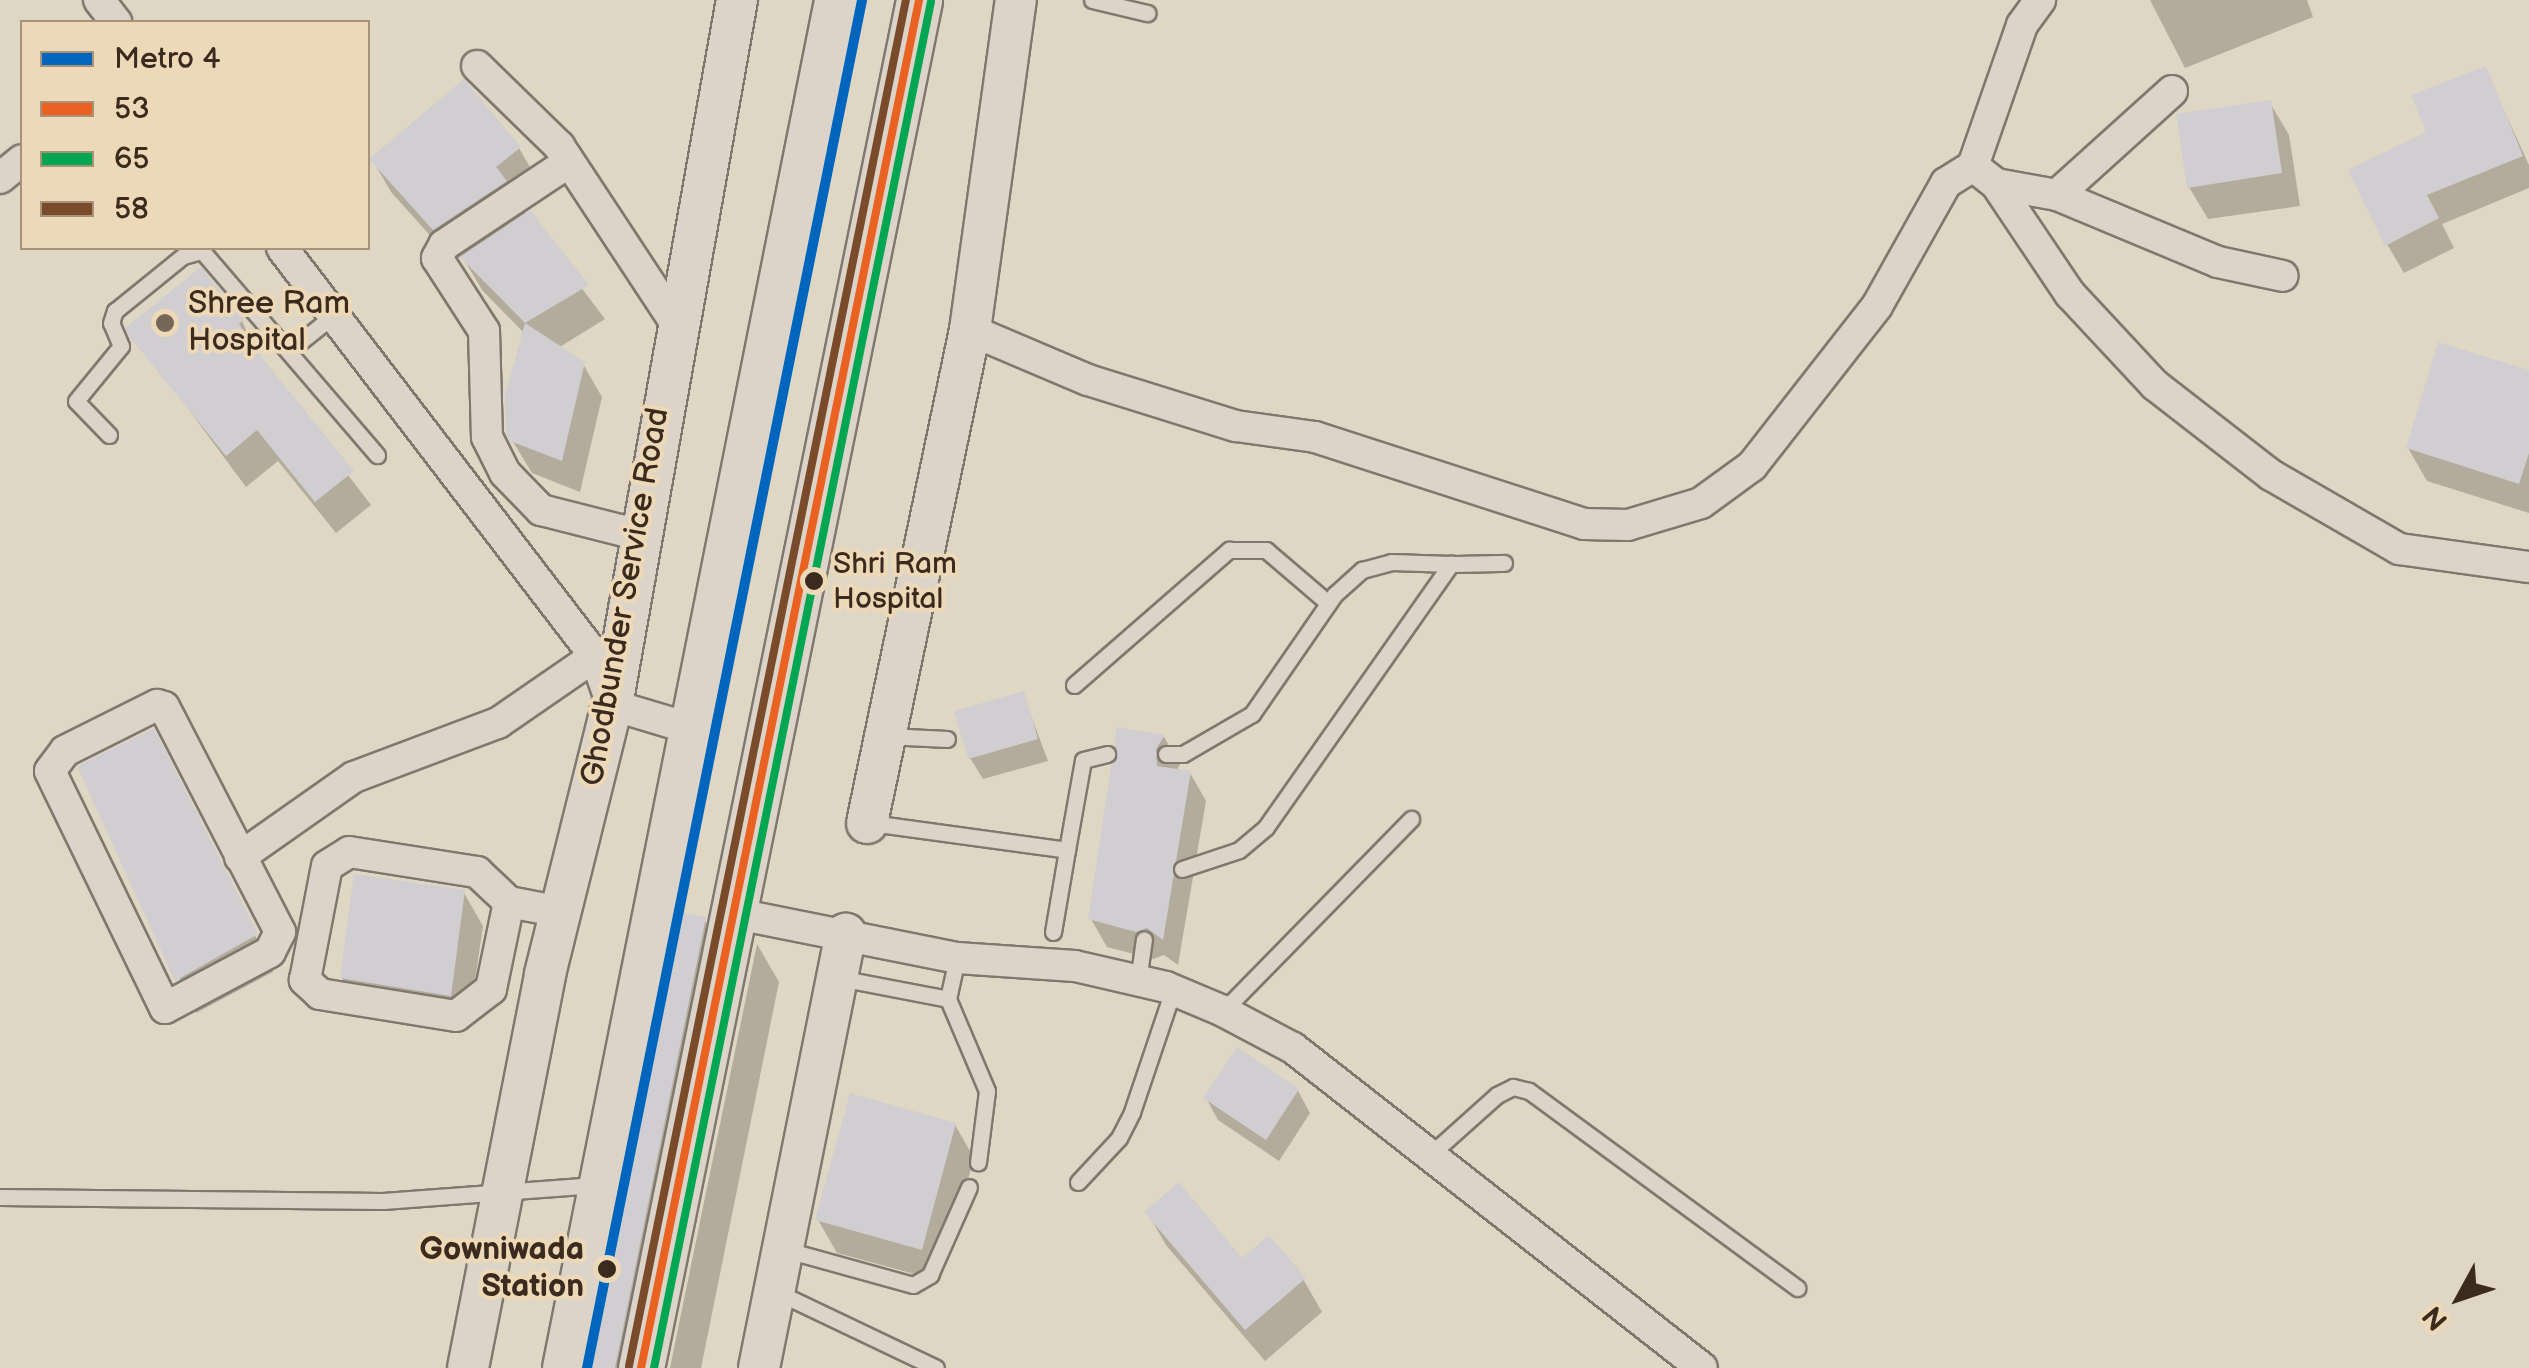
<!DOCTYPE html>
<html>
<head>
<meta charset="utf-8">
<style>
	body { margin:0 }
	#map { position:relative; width:2529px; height:1368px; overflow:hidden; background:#e0d6c4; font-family:"Balsamiq Sans",sans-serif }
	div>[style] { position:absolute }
	.shadow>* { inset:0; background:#0003 }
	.building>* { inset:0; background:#d0ced0 }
	.roads { filter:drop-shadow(2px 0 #80786e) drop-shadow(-2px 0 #80786e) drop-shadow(0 2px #80786e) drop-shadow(0 -2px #80786e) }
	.lane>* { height:15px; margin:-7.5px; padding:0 7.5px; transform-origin:7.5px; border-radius:7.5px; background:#dcd4c8 }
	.street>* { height:30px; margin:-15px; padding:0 15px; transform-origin:15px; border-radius:15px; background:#dcd4c8 }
	.secondary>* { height:40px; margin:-20px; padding:0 20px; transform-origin:20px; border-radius:20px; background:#dcd4c8 }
	.primary>* { height:45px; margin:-22.5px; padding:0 22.5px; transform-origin:22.5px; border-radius:22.5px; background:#dcd4c8 }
	.bus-1>* { height:8px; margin:-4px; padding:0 4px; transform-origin:4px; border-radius:4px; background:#e96222 }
	.bus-2>* { height:8px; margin:-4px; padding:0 4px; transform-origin:4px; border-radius:4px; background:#00a651 }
	.bus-3>* { height:8px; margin:-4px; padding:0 4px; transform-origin:4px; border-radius:4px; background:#7a4b2a }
	.metro-1>* { height:10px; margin:-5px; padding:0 5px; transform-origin:5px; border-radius:5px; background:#0065bd }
	.dots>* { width:28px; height:28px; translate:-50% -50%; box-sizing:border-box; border:5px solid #edd9b7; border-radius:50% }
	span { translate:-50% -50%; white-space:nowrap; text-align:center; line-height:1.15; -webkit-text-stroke:8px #edd9b7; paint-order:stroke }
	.bus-label { font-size:30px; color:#3b2a1e }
	.left { translate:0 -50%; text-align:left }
	.poi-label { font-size:32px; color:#3b2a1e }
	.street-label { font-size:32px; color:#3b2a1e }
	.stop-label { font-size:32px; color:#3b2a1e; font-weight:700 }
	.right { translate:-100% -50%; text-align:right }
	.legend { position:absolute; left:20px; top:20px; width:350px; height:230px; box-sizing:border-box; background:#edd9b7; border:2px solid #a6937a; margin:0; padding:12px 18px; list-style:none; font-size:30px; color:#3b2a1e }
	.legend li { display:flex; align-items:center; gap:20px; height:50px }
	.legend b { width:50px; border:2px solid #a6937a }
	.north { position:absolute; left:2409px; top:1248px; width:100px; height:100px; -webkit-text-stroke:8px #edd9b7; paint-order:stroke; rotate:230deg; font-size:28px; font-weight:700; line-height:40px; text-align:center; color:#3b2a1e }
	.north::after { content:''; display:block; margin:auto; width:35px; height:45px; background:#3b2a1e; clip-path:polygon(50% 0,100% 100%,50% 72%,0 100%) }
</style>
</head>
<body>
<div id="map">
	<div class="shadow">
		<i style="clip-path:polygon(2150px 0,2307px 0,2313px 17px,2185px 68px)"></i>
		<i style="clip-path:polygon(2485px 69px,2529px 165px,2529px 188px,2442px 224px,2454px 248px,2404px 273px,2387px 244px)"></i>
		<i style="clip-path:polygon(2270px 103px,2289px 135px,2300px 206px,2208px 219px,2189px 187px)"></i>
		<i style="clip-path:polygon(519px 148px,538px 181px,515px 200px,605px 319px,558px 348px,583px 364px,602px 397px,580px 492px,532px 473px,512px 440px,525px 334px,482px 290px,462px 256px,453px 261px,391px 192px,372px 159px)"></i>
		<i style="clip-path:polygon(242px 321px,261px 361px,371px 505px,336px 533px,278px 461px,246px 487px,129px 329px)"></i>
		<i style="clip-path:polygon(2529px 372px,2529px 513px,2427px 481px,2408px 448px)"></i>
		<i style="clip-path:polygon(1023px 694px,1048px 761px,983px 779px,970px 758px)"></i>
		<i style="clip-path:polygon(1119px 730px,1164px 737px,1180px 765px,1176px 771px,1190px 773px,1206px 801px,1178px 965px,1164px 955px,1153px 959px,1107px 947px,1091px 919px)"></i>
		<i style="clip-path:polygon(171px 764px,273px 972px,196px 1013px,80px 767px)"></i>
		<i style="clip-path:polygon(464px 893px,483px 926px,468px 1028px,361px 1011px,342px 978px)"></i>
		<i style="clip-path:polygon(704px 919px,729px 962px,646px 1368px,594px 1368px)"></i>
		<i style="clip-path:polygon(757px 944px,779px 982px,701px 1368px,670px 1368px)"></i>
		<i style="clip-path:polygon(1298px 1091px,1310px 1113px,1279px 1161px,1218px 1120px,1206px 1098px)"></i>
		<i style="clip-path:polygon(955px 1125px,974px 1158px,940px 1281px,837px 1253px,818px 1220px)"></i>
		<i style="clip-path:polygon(1147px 1212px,1242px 1261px,1303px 1279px,1322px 1312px,1265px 1361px,1166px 1245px)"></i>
	</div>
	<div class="building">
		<i style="clip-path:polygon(2486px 66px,2523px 156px,2427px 195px,2439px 218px,2385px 246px,2348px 170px,2426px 132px,2411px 95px)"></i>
		<i style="clip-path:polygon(464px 79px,521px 147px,496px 167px,507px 181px,433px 230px,369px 159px)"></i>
		<i style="clip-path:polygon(2271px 100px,2282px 173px,2187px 188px,2176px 114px)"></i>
		<i style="clip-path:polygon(530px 210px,589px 285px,525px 323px,460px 257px)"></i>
		<i style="clip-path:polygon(201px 267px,244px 320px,239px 324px,263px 359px,354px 471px,315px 502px,257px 430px,226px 456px,129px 336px,125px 328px)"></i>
		<i style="clip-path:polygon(525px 323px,585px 362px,562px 461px,510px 441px,506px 432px,505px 395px)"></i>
		<i style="clip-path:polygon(2438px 342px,2529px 370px,2529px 453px,2519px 484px,2406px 448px)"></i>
		<i style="clip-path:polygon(1024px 691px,1038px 739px,968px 759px,954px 711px)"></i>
		<i style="clip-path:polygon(1117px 727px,1165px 735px,1156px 749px,1157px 766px,1191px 771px,1163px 940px,1147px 928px,1136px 932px,1088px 919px)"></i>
		<i style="clip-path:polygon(154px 728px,258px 934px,175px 981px,77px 766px)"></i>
		<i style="clip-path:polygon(354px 874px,465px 890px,451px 996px,340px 978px)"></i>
		<i style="clip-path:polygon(682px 912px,706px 917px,615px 1368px,592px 1368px)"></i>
		<i style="clip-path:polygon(1237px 1047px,1299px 1089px,1266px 1140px,1203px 1098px)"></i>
		<i style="clip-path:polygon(850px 1093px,956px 1123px,922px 1250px,815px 1220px)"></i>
		<i style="clip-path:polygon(1179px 1182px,1242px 1258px,1269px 1235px,1306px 1278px,1245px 1330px,1144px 1212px)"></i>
	</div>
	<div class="roads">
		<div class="lane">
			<i style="left:1092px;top:0;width:57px;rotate:13.3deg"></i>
			<i style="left:290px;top:350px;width:56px;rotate:-38.5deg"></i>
			<i style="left:109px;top:435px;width:47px;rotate:-134.1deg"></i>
			<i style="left:76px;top:401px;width:71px;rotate:-50.7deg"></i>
			<i style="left:121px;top:346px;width:25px;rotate:-113deg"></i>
			<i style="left:111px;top:323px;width:13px;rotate:-72deg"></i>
			<i style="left:115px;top:311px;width:87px;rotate:-39deg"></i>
			<i style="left:183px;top:256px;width:20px;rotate:-15deg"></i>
			<i style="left:202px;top:251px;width:269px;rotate:49.4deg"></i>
			<i style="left:1074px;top:685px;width:206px;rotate:-41.1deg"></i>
			<i style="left:1229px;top:550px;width:37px"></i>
			<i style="left:1266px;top:550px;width:82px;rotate:40.5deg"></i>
			<i style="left:886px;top:736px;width:61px;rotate:2.8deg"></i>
			<i style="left:1166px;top:754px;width:17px"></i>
			<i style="left:1183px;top:754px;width:80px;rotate:-30.1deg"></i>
			<i style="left:1252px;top:714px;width:145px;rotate:-55.4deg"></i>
			<i style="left:1334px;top:595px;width:38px;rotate:-42deg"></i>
			<i style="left:1362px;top:570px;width:30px;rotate:-15deg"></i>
			<i style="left:1391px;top:562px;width:60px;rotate:1.9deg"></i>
			<i style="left:871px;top:823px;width:198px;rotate:7.8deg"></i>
			<i style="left:1067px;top:850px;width:91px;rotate:-79.9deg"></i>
			<i style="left:1083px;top:760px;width:25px;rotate:-14deg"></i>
			<i style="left:1182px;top:869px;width:60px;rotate:-18.4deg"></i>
			<i style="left:1239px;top:850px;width:35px;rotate:-40deg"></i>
			<i style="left:1266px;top:827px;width:322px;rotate:-54.9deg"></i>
			<i style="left:1451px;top:564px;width:53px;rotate:-1.1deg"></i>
			<i style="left:1053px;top:932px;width:83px;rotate:-80.3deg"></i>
			<i style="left:957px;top:958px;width:42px;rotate:102.4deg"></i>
			<i style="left:948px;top:999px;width:100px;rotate:67deg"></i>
			<i style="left:987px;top:1091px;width:72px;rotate:97.2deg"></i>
			<i style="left:839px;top:978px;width:111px;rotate:10.9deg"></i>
			<i style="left:1138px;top:981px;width:42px;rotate:-81.9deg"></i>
			<i style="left:1223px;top:1011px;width:269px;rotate:-45.6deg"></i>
			<i style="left:1431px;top:1154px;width:89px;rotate:-41.8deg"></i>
			<i style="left:1497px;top:1095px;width:18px;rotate:-27deg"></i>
			<i style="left:1513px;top:1087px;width:16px;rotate:14deg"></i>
			<i style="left:1529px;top:1091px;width:333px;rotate:36.3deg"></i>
			<i style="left:1078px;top:1182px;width:60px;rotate:-47deg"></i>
			<i style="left:1119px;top:1138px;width:29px;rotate:-63deg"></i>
			<i style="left:1132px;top:1112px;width:129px;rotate:-71.4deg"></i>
			<i style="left:0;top:1197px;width:383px;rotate:0.6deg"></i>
			<i style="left:383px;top:1201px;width:213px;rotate:-4.3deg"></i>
			<i style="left:783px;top:1249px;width:135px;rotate:15.5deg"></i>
			<i style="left:913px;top:1285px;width:20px;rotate:-30deg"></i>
			<i style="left:930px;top:1275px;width:96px;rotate:-66.1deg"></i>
			<i style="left:777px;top:1292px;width:176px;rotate:25.5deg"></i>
		</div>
		<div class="street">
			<i style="left:99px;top:0;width:28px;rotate:52deg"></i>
			<i style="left:477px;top:66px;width:115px;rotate:44.3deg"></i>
			<i style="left:559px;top:146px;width:211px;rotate:56.6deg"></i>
			<i style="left:569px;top:162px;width:150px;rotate:146.4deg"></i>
			<i style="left:444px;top:245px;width:15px;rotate:118deg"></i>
			<i style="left:437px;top:258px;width:87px;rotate:57.2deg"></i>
			<i style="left:484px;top:331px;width:106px;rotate:88.4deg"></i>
			<i style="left:487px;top:437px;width:40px;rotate:63.4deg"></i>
			<i style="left:505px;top:473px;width:52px;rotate:45.8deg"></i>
			<i style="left:541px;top:510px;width:102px;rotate:14.2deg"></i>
			<i style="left:1973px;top:166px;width:149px;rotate:-70.8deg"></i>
			<i style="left:2022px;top:25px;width:31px;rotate:-54deg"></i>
			<i style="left:0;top:178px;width:28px;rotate:-39deg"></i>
			<i style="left:1996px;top:184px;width:62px;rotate:10.2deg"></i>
			<i style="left:2057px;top:195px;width:174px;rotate:22.6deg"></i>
			<i style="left:2218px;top:262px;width:66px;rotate:12.2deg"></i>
			<i style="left:2057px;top:195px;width:155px;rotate:-42.1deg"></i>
			<i style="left:282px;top:248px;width:514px;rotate:52.51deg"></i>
			<i style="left:595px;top:656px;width:52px;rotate:70.9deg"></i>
			<i style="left:612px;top:705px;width:84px;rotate:16.7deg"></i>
			<i style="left:970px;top:330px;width:128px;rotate:23deg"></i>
			<i style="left:1088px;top:380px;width:155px;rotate:17.3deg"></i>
			<i style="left:1236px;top:426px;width:80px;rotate:7.9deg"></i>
			<i style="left:1315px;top:437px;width:283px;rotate:17.9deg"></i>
			<i style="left:1584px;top:524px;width:44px;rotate:1.3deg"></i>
			<i style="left:1628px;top:525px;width:76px;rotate:-16.8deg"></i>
			<i style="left:1701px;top:503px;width:63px;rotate:-36deg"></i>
			<i style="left:1752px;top:466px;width:203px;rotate:-52deg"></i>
			<i style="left:1877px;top:306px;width:141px;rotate:-60.7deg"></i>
			<i style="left:1946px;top:183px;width:32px;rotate:-32deg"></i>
			<i style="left:1973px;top:166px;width:29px;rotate:38deg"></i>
			<i style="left:1996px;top:184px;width:133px;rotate:56.1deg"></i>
			<i style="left:2070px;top:294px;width:125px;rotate:47deg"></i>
			<i style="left:2155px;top:385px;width:147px;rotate:37.8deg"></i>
			<i style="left:2271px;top:475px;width:148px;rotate:30deg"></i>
			<i style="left:2399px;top:549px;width:131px;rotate:7.9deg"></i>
			<i style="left:157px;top:705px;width:7px;rotate:16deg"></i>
			<i style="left:164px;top:707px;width:253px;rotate:62.7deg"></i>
			<i style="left:280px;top:932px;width:22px;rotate:117deg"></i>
			<i style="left:270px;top:952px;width:119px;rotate:151.9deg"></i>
			<i style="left:165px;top:1008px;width:263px;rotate:-115.9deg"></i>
			<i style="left:50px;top:771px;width:25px;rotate:-53deg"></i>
			<i style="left:65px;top:751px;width:103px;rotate:-26.6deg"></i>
			<i style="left:240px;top:857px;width:139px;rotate:-35.1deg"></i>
			<i style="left:354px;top:777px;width:154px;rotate:-20.6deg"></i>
			<i style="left:498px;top:723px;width:118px;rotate:-34.6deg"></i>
			<i style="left:509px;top:902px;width:89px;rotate:101.7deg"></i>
			<i style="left:491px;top:989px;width:44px;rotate:142.4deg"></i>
			<i style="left:456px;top:1016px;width:138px;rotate:-170.8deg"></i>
			<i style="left:320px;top:994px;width:21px;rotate:-137deg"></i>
			<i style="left:305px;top:980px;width:116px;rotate:-79.1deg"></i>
			<i style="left:327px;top:866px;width:26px;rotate:-32deg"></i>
			<i style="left:349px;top:852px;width:130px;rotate:8.9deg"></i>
			<i style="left:477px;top:872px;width:44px;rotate:43.2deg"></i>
			<i style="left:509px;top:902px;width:53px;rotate:10.9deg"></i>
			<i style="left:732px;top:913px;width:229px;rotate:11.3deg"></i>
			<i style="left:957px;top:958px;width:118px;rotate:3.9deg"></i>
			<i style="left:1075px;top:966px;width:93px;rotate:13deg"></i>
			<i style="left:1166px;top:987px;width:62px;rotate:22.8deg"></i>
			<i style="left:1223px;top:1011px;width:79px;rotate:27.9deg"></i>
			<i style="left:1293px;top:1048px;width:519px;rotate:38.04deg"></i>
		</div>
		<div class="secondary">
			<i style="left:867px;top:823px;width:504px;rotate:-78.2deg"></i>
			<i style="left:970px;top:330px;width:333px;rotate:-82.1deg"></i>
			<i style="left:468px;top:1368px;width:401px;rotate:-78.9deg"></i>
			<i style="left:545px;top:974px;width:277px;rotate:-76deg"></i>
			<i style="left:612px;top:705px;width:716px;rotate:-79.95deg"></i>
			<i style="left:759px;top:1368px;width:443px;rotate:-78.7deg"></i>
		</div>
		<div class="primary">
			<i style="left:565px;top:1368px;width:1395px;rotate:-78.75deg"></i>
			<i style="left:641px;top:1368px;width:1396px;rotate:-78.51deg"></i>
		</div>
	</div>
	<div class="bus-1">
		<i style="left:641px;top:1368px;width:1396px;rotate:-78.51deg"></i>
	</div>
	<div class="bus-2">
		<i style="left:654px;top:1368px;width:1394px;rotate:-78.54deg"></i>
	</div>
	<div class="bus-3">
		<i style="left:629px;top:1366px;width:1394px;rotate:-78.54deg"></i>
	</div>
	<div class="metro-1">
		<i style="left:587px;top:1368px;width:1395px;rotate:-78.63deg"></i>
	</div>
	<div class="dots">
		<i style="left:165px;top:323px;background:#756658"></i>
		<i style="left:814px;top:581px;background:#3b2a1e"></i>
		<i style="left:607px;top:1269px;background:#3b2a1e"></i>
	</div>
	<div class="bus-label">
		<span class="left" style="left:833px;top:581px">Shri Ram<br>Hospital</span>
	</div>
	<div class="poi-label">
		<span class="left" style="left:188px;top:323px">Shree Ram<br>Hospital</span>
	</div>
	<div class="street-label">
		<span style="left:626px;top:597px;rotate:-80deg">Ghodbunder Service Road</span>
	</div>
	<div class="stop-label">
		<span class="right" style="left:584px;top:1269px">Gowniwada<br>Station</span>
	</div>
	<ul class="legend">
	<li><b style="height:12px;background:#0065bd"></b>Metro 4</li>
	<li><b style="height:12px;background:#e96222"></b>53</li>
	<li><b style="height:12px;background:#00a651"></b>65</li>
	<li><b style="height:12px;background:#7a4b2a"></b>58</li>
	</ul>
	<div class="north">N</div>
</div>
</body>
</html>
